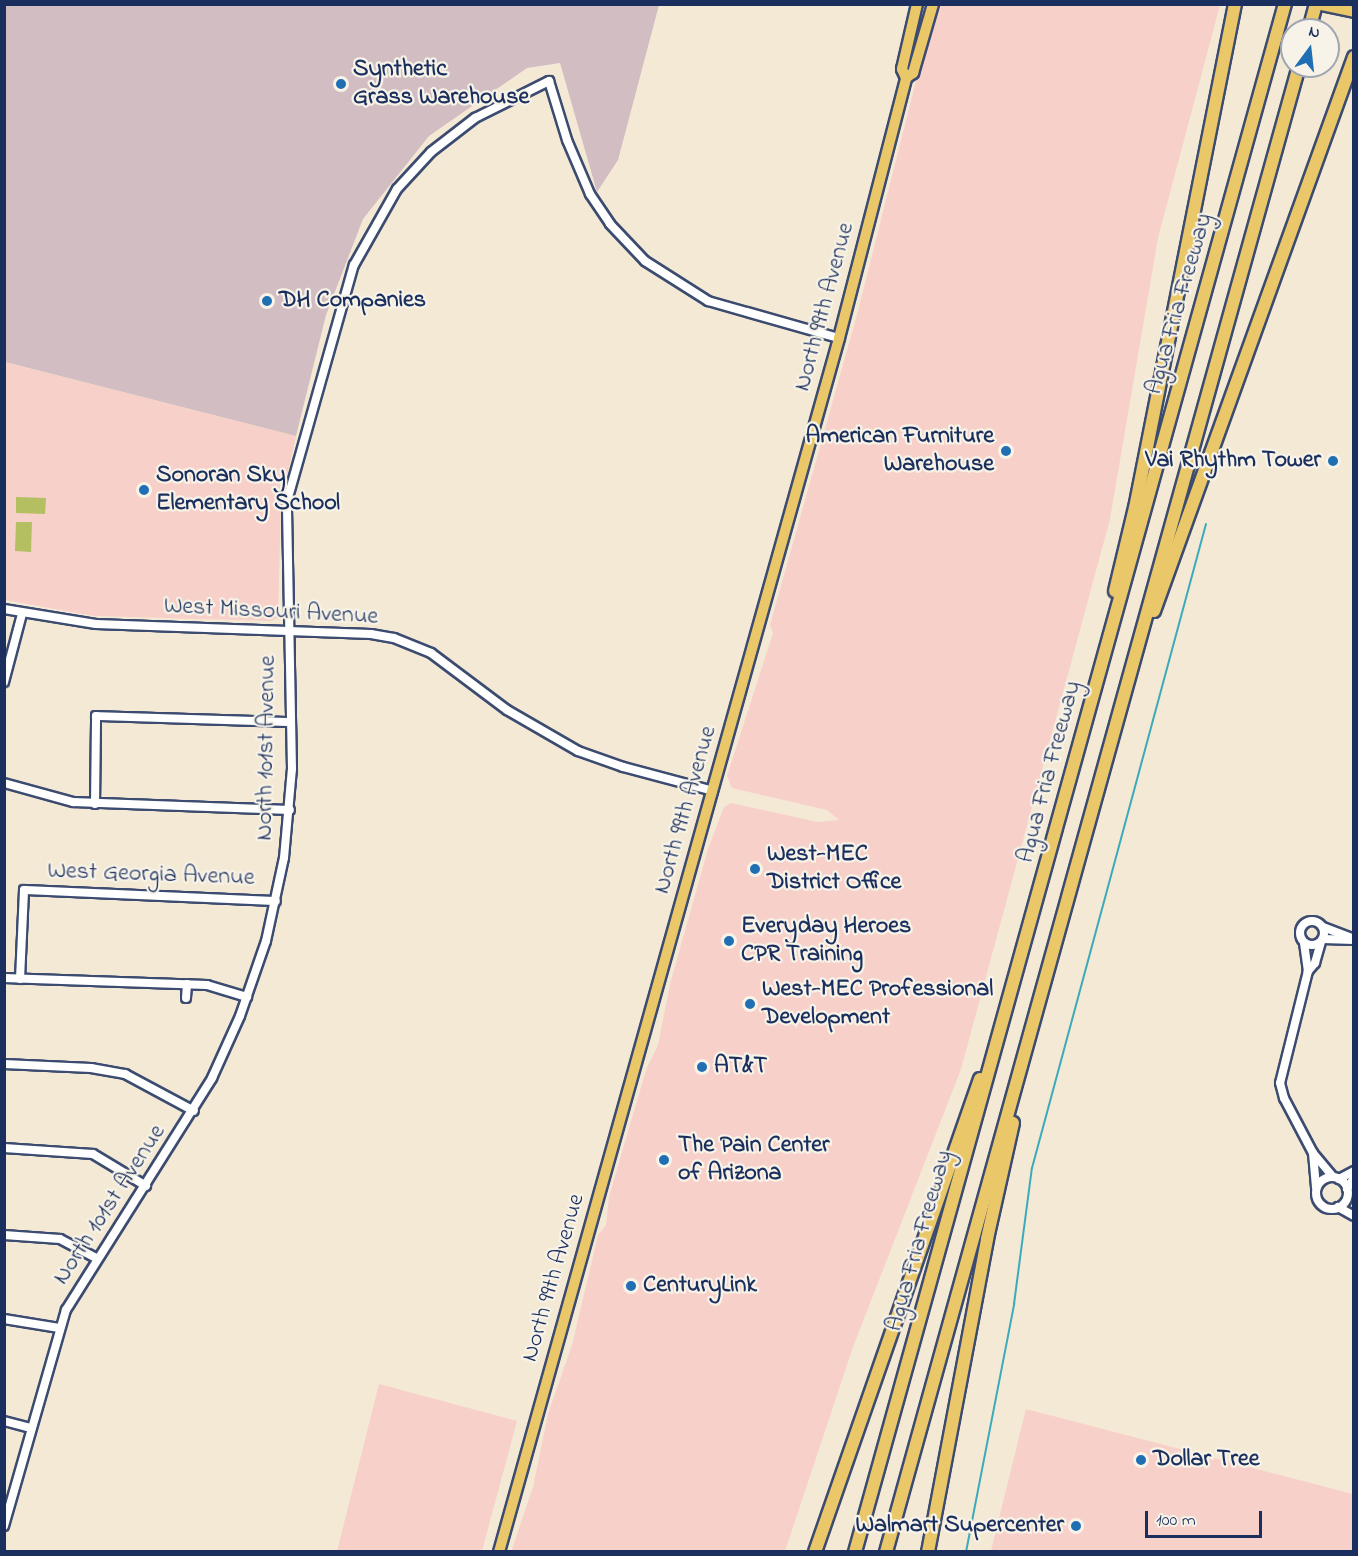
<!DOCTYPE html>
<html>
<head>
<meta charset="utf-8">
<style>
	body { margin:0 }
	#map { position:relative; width:1358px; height:1556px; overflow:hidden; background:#f4e9d4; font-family:"Indie Flower",sans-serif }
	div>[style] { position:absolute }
	.built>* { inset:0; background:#f7d0ca }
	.industrial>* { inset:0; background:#d2bec2 }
	.green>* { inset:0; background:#b3bf61 }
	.stream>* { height:2px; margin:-1px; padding:0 1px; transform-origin:1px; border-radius:1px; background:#3baab9 }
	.roads { filter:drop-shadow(2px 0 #3c4b70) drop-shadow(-2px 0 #3c4b70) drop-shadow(0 2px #3c4b70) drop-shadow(0 -2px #3c4b70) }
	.minor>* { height:8px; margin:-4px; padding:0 4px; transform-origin:4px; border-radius:4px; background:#fff }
	.minor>.ring { margin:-4px; padding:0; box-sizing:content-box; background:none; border:8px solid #fff; border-radius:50% }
	.major>* { height:10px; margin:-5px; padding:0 5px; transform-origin:5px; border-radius:5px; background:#eac769 }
	.highway>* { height:12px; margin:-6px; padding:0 6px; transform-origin:6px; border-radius:6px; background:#eac769 }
	.dots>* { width:16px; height:16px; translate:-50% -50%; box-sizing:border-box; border:3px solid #f7f3e8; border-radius:50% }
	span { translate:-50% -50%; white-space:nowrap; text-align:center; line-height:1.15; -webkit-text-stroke:4.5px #f7f3e8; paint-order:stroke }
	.poi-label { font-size:24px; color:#1b2f5e; font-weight:700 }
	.left { translate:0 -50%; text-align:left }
	.right { translate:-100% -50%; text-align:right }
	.street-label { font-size:24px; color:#1b2f5e }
	.frame { position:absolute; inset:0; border:6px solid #1b2f5e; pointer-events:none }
	.north { position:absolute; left:1280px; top:18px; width:60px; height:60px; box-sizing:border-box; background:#f7f3e8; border:2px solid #9fa5b1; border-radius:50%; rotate:15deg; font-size:16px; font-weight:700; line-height:24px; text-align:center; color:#1b2f5e }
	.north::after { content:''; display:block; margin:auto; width:21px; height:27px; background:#1f6fb2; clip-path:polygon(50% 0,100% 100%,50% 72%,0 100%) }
	.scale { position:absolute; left:1145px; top:1511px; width:117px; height:27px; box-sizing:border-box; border:3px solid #1b2f5e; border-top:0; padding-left:8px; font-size:18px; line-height:21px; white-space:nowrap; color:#1b2f5e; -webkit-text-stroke:4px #f7f3e8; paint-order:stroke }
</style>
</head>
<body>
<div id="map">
	<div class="built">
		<i style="clip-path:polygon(941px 5px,1220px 5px,1158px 238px,1110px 519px,961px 1069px,853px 1347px,785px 1551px,511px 1552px,533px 1487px,548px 1414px,572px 1345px,598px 1235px,606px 1225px,609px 1197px,646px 1070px,658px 1045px,670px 984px,708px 849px,724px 807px,731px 803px,818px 822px,839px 820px,827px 810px,732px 788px,727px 776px,773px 633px,770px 625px,858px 311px,924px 49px)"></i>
		<i style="clip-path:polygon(4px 362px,296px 436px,281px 503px,278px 618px,271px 621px,94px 616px,5px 600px)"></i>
		<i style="clip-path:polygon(379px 1384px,517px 1421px,482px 1551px,337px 1551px)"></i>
		<i style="clip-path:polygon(1026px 1409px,1353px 1494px,1353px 1551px,991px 1551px)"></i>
	</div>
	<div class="industrial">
		<i style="clip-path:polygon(4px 5px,5px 4px,659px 5px,618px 160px,597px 192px,560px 63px,527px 68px,429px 136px,363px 219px,326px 315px,296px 436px,5px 362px)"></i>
	</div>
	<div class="green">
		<i style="clip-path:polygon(16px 497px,46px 498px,45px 514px,16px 513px)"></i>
		<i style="clip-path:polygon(16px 522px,32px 522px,31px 552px,15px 551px)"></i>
	</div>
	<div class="stream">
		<i style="left:966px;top:1552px;width:253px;rotate:-79deg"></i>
		<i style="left:1014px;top:1304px;width:137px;rotate:-82.5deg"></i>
		<i style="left:1032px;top:1168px;width:667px;rotate:-74.88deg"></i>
	</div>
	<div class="roads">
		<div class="minor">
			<i style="left:4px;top:609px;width:93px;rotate:9.3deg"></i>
			<i style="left:96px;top:624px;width:275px;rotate:2.1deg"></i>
			<i style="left:371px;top:634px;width:23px;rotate:10deg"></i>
			<i style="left:394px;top:638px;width:40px;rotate:22deg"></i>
			<i style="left:431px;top:653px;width:95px;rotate:36.9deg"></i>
			<i style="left:507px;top:710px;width:82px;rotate:30deg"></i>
			<i style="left:578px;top:751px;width:48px;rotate:19.6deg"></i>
			<i style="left:623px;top:767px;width:93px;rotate:14.9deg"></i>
			<i style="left:4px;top:682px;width:70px;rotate:-75.2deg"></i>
			<i style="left:4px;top:783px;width:72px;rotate:15.4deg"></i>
			<i style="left:73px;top:802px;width:217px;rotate:2.1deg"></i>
			<i style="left:95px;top:804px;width:88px;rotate:-89.3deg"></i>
			<i style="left:96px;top:716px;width:195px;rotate:1.8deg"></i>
			<i class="ring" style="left:1300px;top:921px;width:16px;height:16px"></i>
			<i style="left:1323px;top:927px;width:33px;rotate:21deg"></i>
			<i style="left:1323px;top:939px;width:31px;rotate:2deg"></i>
			<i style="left:1321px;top:942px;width:22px;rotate:106deg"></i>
			<i style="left:1315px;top:963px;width:11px;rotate:131deg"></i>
			<i style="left:1308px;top:971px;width:115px;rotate:104deg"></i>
			<i style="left:1280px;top:1083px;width:16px;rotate:75deg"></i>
			<i style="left:1284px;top:1098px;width:62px;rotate:62.2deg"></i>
			<i style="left:1313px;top:1153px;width:31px;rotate:50deg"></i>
			<i style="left:1304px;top:943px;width:28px;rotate:82deg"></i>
			<i style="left:4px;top:978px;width:203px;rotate:2deg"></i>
			<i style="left:207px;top:985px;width:42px;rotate:16.7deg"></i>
			<i style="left:20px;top:979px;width:89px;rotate:-87.4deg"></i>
			<i style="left:24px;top:890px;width:252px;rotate:2.5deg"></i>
			<i style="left:186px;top:998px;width:14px;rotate:-86deg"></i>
			<i style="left:4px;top:1064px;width:87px;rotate:2.6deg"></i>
			<i style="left:91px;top:1068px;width:35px;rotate:10deg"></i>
			<i style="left:125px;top:1074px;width:78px;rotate:28.2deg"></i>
			<i style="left:4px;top:1148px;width:89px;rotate:3.9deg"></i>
			<i style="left:93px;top:1154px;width:62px;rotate:31.1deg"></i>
			<i style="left:1313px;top:1153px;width:34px;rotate:85deg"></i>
			<i class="ring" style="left:1316px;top:1177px;width:24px;height:24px"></i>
			<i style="left:1339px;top:1179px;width:17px;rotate:-28deg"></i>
			<i style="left:1347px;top:1189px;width:13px;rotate:-58deg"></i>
			<i style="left:1338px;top:1207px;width:18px;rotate:29deg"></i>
			<i style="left:4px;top:1235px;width:56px;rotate:4.1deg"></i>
			<i style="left:60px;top:1239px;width:41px;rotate:27.8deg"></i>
			<i style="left:4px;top:1319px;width:56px;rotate:9.3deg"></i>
			<i style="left:4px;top:1421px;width:27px;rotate:15deg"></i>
			<i style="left:4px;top:1526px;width:225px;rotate:-74deg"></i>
			<i style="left:66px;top:1310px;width:274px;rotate:-57.8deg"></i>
			<i style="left:212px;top:1078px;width:68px;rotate:-65.7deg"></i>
			<i style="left:240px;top:1016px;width:79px;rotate:-70.9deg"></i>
			<i style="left:266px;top:941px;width:85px;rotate:-77.8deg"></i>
			<i style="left:284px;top:858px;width:89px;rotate:-84.9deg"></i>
			<i style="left:292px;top:769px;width:268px;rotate:-91.1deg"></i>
			<i style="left:287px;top:501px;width:245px;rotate:-74.2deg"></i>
			<i style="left:354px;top:265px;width:87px;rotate:-60.5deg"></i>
			<i style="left:397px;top:189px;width:50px;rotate:-47.4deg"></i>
			<i style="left:431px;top:152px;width:56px;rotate:-37.7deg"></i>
			<i style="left:475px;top:118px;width:83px;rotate:-26.6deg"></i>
			<i style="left:549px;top:81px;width:62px;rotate:73deg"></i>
			<i style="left:567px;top:140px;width:59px;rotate:66.9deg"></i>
			<i style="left:590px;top:194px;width:36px;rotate:56deg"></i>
			<i style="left:610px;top:224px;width:51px;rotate:46.6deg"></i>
			<i style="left:645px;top:261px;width:75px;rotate:32.4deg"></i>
			<i style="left:708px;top:301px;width:136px;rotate:15.8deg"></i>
		</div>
		<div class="major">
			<i style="left:1317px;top:4px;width:38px;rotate:12deg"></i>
			<i style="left:906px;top:78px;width:10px;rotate:-114deg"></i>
			<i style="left:902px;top:69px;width:67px;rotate:-77deg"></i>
			<i style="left:499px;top:1552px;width:1261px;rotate:-74.35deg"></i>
			<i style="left:839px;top:338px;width:268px;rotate:-75.5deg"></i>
			<i style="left:906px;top:78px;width:9px;rotate:-36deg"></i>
			<i style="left:913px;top:73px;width:72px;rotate:-73.8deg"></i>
		</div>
		<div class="highway">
			<i style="left:1309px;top:30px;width:27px;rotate:-75deg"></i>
			<i style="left:1115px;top:591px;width:85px;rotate:-76.5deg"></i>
			<i style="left:1135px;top:508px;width:514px;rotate:-78.78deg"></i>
			<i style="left:1154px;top:611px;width:589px;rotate:-70.15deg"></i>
			<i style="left:815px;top:1552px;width:501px;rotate:-70.77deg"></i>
			<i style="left:855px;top:1552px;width:1607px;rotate:-74.48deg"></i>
			<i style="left:886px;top:1552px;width:1542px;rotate:-74.47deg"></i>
			<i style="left:928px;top:1552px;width:319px;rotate:-79.3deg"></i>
			<i style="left:987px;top:1239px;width:119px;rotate:-77.4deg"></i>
		</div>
	</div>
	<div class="dots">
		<i style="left:341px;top:84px;background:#1f6fb2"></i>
		<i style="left:267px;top:301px;background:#1f6fb2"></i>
		<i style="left:1006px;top:451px;background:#1f6fb2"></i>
		<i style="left:1333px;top:461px;background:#1f6fb2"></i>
		<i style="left:144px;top:490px;background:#1f6fb2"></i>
		<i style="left:755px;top:869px;background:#1f6fb2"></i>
		<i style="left:729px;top:941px;background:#1f6fb2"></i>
		<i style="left:750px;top:1004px;background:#1f6fb2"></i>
		<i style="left:702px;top:1067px;background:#1f6fb2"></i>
		<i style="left:664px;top:1160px;background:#1f6fb2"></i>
		<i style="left:631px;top:1286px;background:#1f6fb2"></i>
		<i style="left:1141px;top:1460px;background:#1f6fb2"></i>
		<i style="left:1076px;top:1526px;background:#1f6fb2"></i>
	</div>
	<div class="poi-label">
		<span class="left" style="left:353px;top:84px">Synthetic<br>Grass Warehouse</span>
		<span class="left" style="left:279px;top:301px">DH Companies</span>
		<span class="right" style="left:994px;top:451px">American Furniture<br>Warehouse</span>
		<span class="right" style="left:1321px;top:461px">Vai Rhythm Tower</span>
		<span class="left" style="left:156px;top:490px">Sonoran Sky<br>Elementary School</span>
		<span class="left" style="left:767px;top:869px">West-MEC<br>District Office</span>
		<span class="left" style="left:741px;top:941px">Everyday Heroes<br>CPR Training</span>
		<span class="left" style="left:762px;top:1004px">West-MEC Professional<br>Development</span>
		<span class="left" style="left:714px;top:1067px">AT&amp;T</span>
		<span class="left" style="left:678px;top:1160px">The Pain Center<br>of Arizona</span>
		<span class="left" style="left:643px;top:1286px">CenturyLink</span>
		<span class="left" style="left:1153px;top:1460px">Dollar Tree</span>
		<span class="right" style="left:1064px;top:1526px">Walmart Supercenter</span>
	</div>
	<div class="street-label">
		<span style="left:1180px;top:304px;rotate:-74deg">Agua Fria Freeway</span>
		<span style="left:825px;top:307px;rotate:-75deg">North 99th Avenue</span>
		<span style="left:271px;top:612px;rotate:3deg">West Missouri Avenue</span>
		<span style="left:267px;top:748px;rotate:-89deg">North 101st Avenue</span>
		<span style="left:1050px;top:772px;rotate:-75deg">Agua Fria Freeway</span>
		<span style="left:686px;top:810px;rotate:-74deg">North 99th Avenue</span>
		<span style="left:151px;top:875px;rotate:2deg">West Georgia Avenue</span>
		<span style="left:110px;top:1205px;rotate:-57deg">North 101st Avenue</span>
		<span style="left:920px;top:1241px;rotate:-74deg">Agua Fria Freeway</span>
		<span style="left:554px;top:1278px;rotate:-74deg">North 99th Avenue</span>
	</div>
	<div class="frame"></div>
	<div class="north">N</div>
	<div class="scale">100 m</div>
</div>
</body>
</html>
